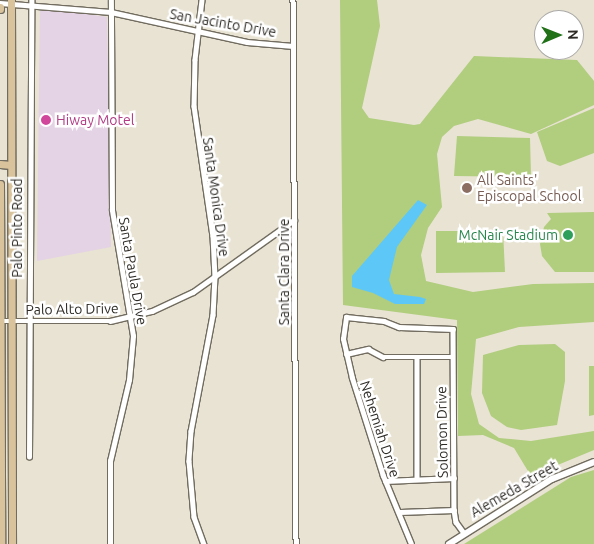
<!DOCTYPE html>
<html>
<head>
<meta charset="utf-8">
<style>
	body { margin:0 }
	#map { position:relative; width:594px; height:544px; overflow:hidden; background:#e8e3d3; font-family:Ubuntu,sans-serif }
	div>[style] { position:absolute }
	.industrial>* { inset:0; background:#e4d3e4 }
	.green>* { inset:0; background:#b1cd7e }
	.water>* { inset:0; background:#5dc8f8 }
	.roads { filter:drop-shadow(1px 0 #716c5f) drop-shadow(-1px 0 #716c5f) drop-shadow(0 1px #716c5f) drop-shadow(0 -1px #716c5f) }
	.street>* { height:4.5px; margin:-2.25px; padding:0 2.25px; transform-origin:2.25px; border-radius:2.25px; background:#fff }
	.secondary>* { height:6px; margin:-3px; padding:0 3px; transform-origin:3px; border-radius:3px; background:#fff }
	.primary>* { height:7px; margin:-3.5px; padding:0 3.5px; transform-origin:3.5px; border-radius:3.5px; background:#d9c39c }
	.dots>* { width:14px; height:14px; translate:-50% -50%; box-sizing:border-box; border:2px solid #fff; border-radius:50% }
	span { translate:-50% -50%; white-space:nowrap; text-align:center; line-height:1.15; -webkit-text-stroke:5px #fff; paint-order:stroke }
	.street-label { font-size:14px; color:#2d2a25 }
	.hotel-label { font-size:14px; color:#b23c85 }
	.left { translate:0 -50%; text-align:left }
	.education-label { font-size:14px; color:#785e54 }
	.leisure-label { font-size:14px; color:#27864d }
	.right { translate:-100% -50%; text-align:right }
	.north { position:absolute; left:534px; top:10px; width:50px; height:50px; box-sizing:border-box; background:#fff; border:1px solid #abaaa8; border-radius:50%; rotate:89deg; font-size:14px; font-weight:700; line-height:20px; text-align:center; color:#2d2a25 }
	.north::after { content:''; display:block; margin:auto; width:18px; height:22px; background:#207118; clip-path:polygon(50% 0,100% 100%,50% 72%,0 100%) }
</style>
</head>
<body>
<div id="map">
	<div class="industrial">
		<i style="clip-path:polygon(40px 7px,107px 17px,111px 247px,37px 261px)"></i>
	</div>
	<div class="green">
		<i style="clip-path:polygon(340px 0,377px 0,380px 26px,362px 108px,369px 118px,414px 125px,420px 124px,474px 56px,577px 60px,594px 81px,594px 105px,531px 134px,478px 119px,454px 126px,442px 137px,437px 154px,442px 207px,428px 228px,421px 255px,426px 281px,473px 292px,533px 284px,594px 283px,594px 322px,519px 327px,476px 339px,471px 394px,479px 424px,499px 438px,531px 441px,594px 431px,594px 450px,531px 476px,514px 448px,483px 435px,458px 436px,457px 320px,343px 305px)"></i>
		<i style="clip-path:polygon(594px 108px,594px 153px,560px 166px,547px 161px,537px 132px)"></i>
		<i style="clip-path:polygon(457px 136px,530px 138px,531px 177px,454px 176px)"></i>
		<i style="clip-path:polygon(594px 212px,594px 272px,555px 272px,542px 256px,540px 244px,544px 227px,551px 219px,547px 213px)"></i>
		<i style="clip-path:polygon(436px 231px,503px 231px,505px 272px,436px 273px)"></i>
		<i style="clip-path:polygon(555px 344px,565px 352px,565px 381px,557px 425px,521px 430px,507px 427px,491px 416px,482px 393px,483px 355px,519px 345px)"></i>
		<i style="clip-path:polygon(589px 366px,594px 366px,594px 415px,589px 416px)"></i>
		<i style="clip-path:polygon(594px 470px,594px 544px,464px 544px,571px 477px)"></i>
	</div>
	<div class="water">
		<i style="clip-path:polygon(418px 200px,427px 205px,397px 247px,389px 280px,394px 294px,420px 297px,426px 299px,424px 304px,395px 304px,373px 293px,352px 287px,352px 276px)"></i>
	</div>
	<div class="roads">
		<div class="street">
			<i style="left:202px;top:0;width:60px;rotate:96.7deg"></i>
			<i style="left:195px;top:60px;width:46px;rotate:91.2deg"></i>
			<i style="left:194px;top:106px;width:131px;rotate:81.7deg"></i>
			<i style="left:213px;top:236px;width:41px;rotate:87.2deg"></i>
			<i style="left:215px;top:277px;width:38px;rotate:93deg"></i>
			<i style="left:213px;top:315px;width:118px;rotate:100.7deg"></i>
			<i style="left:191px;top:431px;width:30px;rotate:94deg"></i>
			<i style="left:189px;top:461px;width:56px;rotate:84.9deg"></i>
			<i style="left:194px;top:517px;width:29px;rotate:70deg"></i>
			<i style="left:293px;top:0;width:544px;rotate:89.68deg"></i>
			<i style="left:0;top:3px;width:111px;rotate:4.6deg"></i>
			<i style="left:111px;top:12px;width:139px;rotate:12.4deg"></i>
			<i style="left:247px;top:42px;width:46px;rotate:5deg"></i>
			<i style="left:1px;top:321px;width:109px"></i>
			<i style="left:110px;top:321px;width:43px;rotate:-13.4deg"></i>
			<i style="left:152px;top:311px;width:45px;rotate:-24.9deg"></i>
			<i style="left:193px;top:292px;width:124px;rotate:-35.5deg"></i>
			<i style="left:346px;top:354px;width:23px;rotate:-13deg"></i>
			<i style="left:368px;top:349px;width:17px;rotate:28deg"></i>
			<i style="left:383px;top:357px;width:70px"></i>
			<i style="left:417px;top:357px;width:122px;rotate:90deg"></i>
			<i style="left:29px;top:457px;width:457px;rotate:-89.7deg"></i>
			<i style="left:385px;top:481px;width:69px;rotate:-2.5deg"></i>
			<i style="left:400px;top:512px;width:54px;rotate:-2.1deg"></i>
			<i style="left:110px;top:544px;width:83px;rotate:-90deg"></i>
			<i style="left:110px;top:461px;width:83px;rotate:-76.8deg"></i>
			<i style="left:129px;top:380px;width:44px;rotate:-84.8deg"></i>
			<i style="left:133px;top:336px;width:128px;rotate:-99.5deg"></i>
			<i style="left:112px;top:210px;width:210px;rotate:-90.3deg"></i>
			<i style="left:411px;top:544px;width:74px;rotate:-112.4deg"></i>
			<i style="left:383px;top:476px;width:103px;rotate:-107.6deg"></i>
			<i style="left:352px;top:378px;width:40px;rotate:-103deg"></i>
			<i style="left:343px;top:339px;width:22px;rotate:-82deg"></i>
			<i style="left:346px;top:317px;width:38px;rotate:6deg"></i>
			<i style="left:384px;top:321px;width:16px;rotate:22deg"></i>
			<i style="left:399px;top:327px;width:54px;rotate:2.1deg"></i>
			<i style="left:453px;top:329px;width:181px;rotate:89.7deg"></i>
			<i style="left:454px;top:510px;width:12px;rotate:81deg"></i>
			<i style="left:456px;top:522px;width:14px;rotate:54deg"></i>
		</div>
		<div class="secondary">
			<i style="left:449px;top:544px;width:122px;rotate:-32.3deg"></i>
			<i style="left:552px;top:479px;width:45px;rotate:-22deg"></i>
		</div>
		<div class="primary">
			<i style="left:11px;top:0;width:544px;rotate:89.89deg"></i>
			<i style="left:0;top:7px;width:2px;rotate:90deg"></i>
			<i style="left:0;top:164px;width:11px;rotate:5deg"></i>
			<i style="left:0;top:184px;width:360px;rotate:89.8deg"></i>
		</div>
	</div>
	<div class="dots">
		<i style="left:46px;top:120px;background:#d1479c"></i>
		<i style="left:467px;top:188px;background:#8d6e63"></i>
		<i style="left:568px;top:235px;background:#2e9e5b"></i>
	</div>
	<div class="street-label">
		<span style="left:223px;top:23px;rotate:10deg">San Jacinto Drive</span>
		<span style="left:216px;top:197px;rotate:82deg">Santa Monica Drive</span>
		<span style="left:17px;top:228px;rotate:-90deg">Palo Pinto Road</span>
		<span style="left:133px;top:271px;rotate:80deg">Santa Paula Drive</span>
		<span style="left:284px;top:272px;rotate:-90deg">Santa Clara Drive</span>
		<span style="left:72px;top:309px;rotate:-1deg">Palo Alto Drive</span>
		<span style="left:380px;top:429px;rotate:72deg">Nehemiah Drive</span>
		<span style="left:442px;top:432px;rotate:-91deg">Solomon Drive</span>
		<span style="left:514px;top:489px;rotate:-30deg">Alemeda Street</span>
	</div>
	<div class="hotel-label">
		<span class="left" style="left:56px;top:120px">Hiway Motel</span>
	</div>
	<div class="education-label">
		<span class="left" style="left:477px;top:188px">All Saints'<br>Episcopal School</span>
	</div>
	<div class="leisure-label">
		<span class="right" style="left:558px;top:235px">McNair Stadium</span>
	</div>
	<div class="north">N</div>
</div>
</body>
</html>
